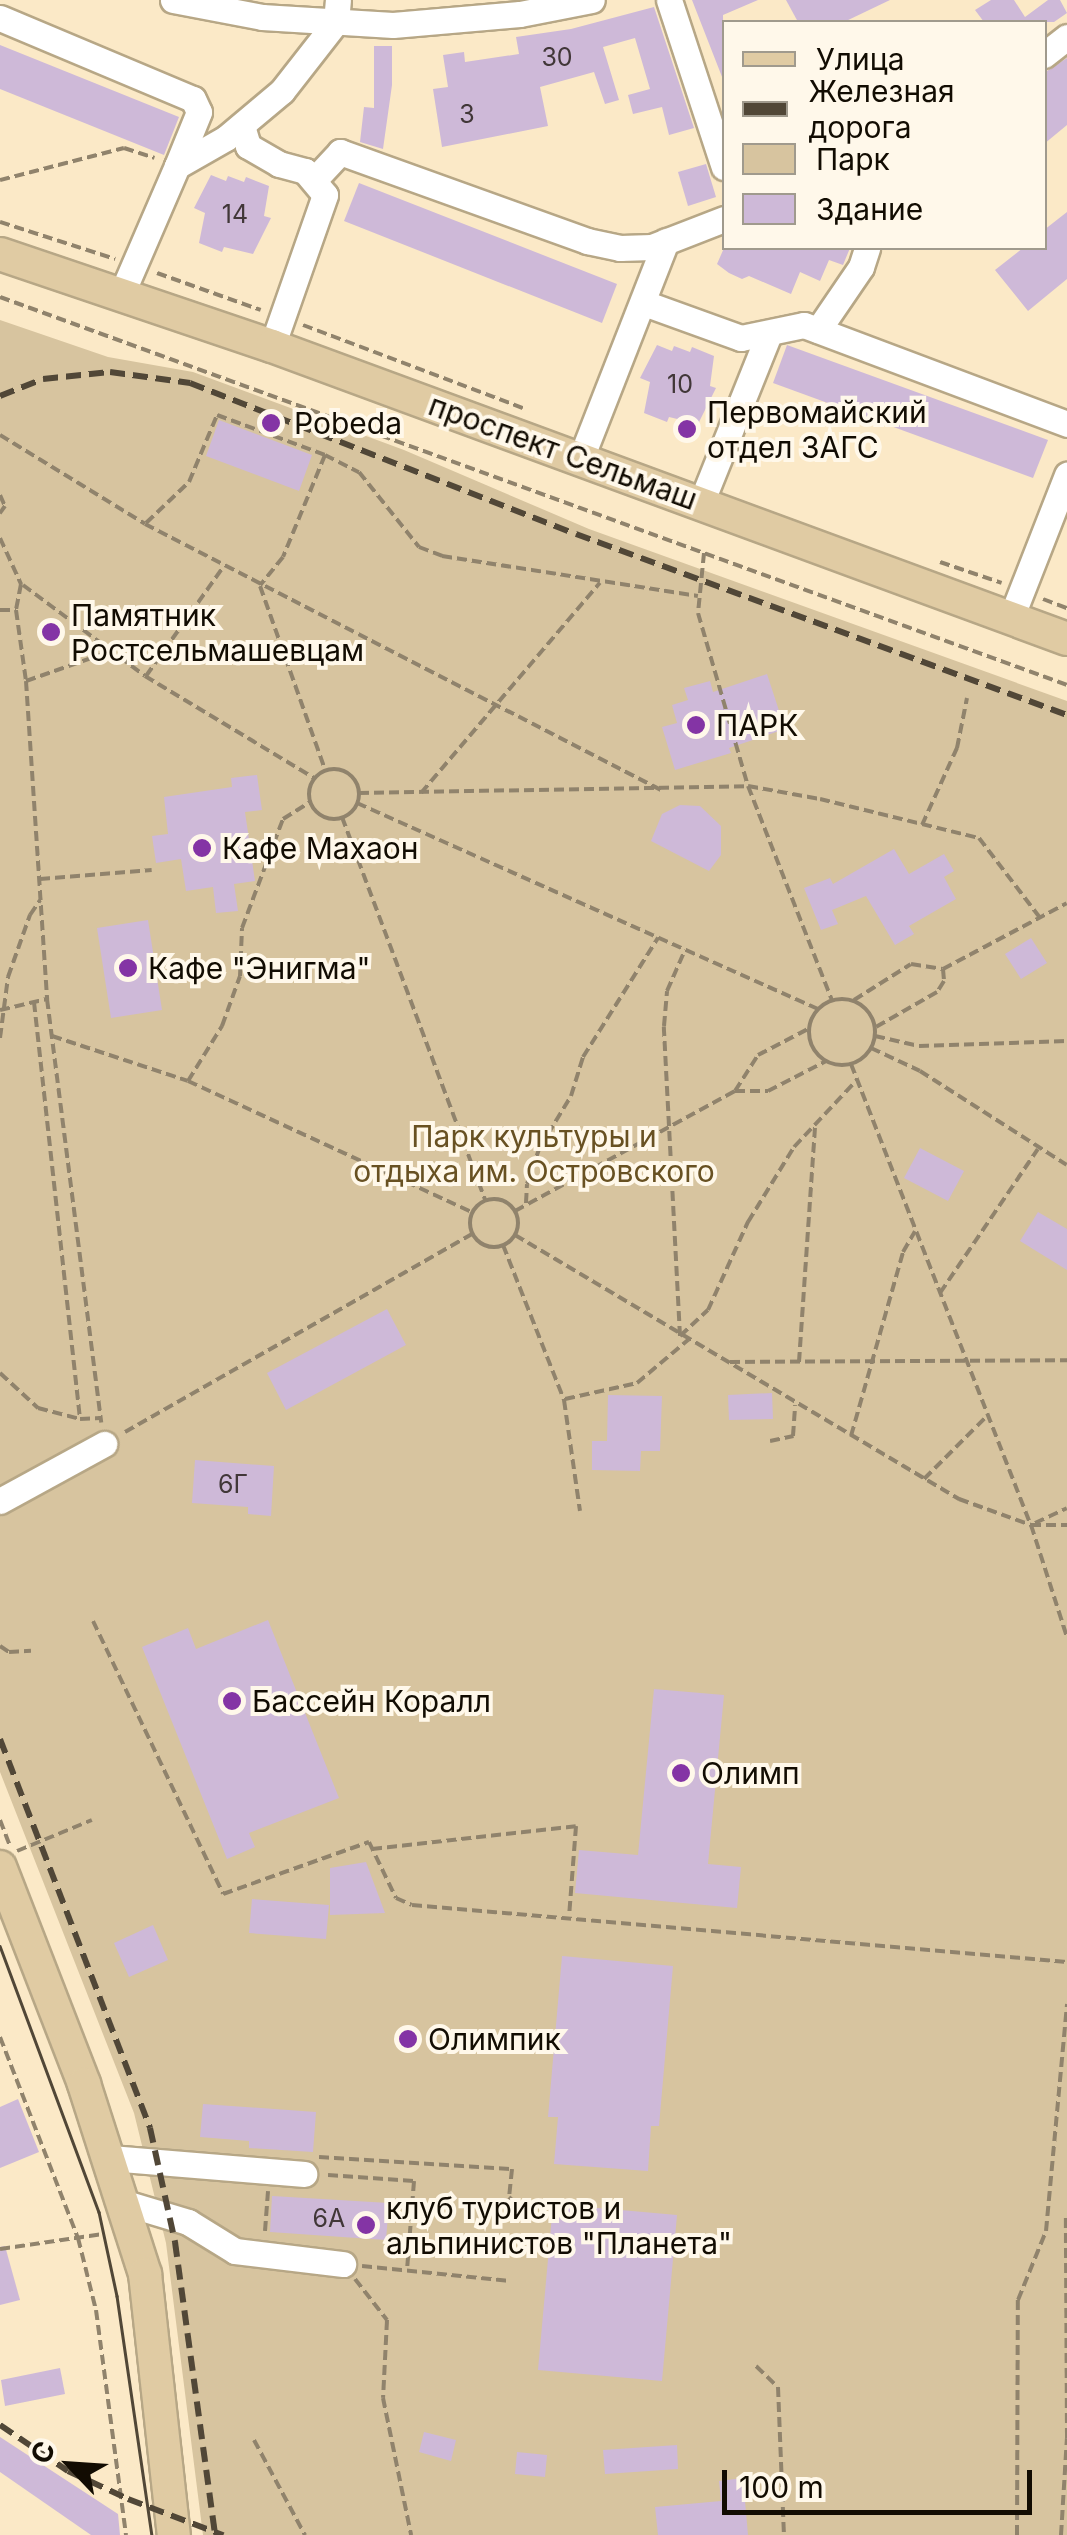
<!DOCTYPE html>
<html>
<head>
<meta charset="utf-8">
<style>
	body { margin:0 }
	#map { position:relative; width:1067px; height:2535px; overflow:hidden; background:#fbe9c7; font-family:Inter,sans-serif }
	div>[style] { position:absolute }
	.green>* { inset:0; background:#d7c49f }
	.building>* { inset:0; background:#ceb9d8 }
	.path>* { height:4px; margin-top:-2px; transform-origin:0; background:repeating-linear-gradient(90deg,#90836c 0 10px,transparent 0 15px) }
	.path>.ring { margin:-2px; padding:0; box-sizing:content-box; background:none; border:4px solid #90836c; border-radius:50% }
	.roads { filter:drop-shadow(2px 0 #b7a786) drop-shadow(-2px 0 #b7a786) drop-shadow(0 2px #b7a786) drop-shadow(0 -2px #b7a786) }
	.minor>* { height:25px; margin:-12.5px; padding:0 12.5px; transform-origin:12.5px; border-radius:12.5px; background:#fff }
	.major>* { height:32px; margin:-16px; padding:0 16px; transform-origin:16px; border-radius:16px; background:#e0cba3 }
	.tram>* { height:2.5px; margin:-1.25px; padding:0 1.25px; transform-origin:1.25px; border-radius:1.25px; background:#514737 }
	.rail>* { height:6px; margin-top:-3px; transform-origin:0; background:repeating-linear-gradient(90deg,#514737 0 15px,transparent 0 23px) }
	.dots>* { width:28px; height:28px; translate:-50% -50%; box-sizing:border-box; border:5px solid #fff8ea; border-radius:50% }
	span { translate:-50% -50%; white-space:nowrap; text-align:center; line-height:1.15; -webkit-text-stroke:8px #fff8ea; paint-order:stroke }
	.number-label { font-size:25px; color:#413738 }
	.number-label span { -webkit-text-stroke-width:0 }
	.poi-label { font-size:30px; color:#120c02 }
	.left { translate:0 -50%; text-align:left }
	.street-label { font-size:30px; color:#120c02 }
	.park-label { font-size:30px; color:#685122 }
	.legend { position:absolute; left:722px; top:20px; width:325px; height:230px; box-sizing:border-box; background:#fff8ea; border:2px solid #a09a8d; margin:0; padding:12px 18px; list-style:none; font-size:30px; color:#120c02 }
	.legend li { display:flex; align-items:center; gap:20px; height:50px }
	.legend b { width:50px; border:2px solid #a09a8d }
	.north { position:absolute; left:20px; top:2415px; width:100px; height:100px; -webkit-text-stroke:8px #fff8ea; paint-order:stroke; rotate:295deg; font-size:28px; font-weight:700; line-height:40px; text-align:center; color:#120c02 }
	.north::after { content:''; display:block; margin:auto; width:35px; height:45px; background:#120c02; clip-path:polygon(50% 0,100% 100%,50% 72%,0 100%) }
	.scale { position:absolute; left:722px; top:2470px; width:310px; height:45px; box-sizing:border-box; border:5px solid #120c02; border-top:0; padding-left:12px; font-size:30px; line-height:35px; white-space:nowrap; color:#120c02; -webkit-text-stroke:8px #fff8ea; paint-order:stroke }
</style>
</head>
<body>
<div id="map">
	<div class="green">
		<i style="clip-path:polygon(0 320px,108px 357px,193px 372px,404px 450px,589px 529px,1067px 701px,1067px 2535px,203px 2535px,166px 2243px,134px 2113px,0 1772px)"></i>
	</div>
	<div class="building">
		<i style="clip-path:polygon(692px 0,758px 0,723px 15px,724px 82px)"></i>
		<i style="clip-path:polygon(786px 0,890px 0,844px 22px,798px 22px)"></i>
		<i style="clip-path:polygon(991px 0,1014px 0,1025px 17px,1048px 0,1060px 0,1067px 13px,1054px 22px,984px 22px,975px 10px)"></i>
		<i style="clip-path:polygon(654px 7px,694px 128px,669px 135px,662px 107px,633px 114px,628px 95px,650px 89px,635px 38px,603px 47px,619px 100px,605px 104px,594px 72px,540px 87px,548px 126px,442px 147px,433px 89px,448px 87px,443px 55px,464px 52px,465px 62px,519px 54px,516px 37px,571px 29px)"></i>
		<i style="clip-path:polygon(0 45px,179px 117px,164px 155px,0 89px)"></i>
		<i style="clip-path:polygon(374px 46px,392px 46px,392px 85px,383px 149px,360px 142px,364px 107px,374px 108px)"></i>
		<i style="clip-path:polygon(1067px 58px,1067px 125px,1044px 144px,1044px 73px)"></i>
		<i style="clip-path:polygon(706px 164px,716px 197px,688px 206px,678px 172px)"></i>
		<i style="clip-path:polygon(211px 175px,226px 181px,228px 176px,244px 182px,246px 177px,269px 186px,264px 216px,271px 218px,253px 254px,224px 247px,222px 252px,199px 243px,205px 213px,194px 208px)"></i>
		<i style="clip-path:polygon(359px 183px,617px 284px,602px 323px,344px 221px)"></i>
		<i style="clip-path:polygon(1067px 212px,1067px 279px,1028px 311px,995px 270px,1023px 248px,1044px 248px,1044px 230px)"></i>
		<i style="clip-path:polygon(724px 248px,850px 248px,843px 265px,829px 260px,820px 281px,800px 272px,791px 294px,749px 276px,742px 279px,729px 273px,717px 264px)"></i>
		<i style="clip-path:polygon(657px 345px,672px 351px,674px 346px,690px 352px,692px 347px,714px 356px,710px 386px,716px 388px,698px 424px,669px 417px,667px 422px,644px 413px,650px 382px,640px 378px)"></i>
		<i style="clip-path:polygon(787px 345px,1048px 440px,1033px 478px,773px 383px)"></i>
		<i style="clip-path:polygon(219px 420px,312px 455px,299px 491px,206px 456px)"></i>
		<i style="clip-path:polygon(767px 674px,785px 729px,729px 748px,731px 753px,675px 770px,662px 727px,677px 723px,672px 705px,688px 700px,684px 688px,710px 681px,713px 692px)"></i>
		<i style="clip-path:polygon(257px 775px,262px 810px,245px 812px,255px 881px,234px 884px,238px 911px,216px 913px,213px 887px,186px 891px,181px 859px,156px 863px,152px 836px,168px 834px,164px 797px,232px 787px,231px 778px)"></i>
		<i style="clip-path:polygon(680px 805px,700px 806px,721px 826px,721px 855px,709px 871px,651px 841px,662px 814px)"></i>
		<i style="clip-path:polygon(894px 849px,909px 874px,944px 854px,954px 871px,944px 877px,956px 899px,909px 926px,914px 934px,895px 945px,866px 896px,832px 910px,838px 924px,821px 930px,804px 888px,830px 878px,833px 884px)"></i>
		<i style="clip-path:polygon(148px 920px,162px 1010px,111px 1018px,97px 928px)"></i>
		<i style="clip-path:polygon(1031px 938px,1047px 963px,1021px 979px,1005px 954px)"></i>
		<i style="clip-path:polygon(920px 1148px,964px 1171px,948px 1201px,904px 1178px)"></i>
		<i style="clip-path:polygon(1038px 1212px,1067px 1229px,1067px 1270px,1020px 1241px)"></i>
		<i style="clip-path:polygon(387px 1309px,406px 1345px,286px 1410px,267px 1373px)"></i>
		<i style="clip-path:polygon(772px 1393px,773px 1419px,729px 1420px,728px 1395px)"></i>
		<i style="clip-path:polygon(608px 1395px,662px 1396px,660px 1451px,641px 1451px,640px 1471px,592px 1470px,592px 1441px,607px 1441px)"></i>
		<i style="clip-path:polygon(195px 1460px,274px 1466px,271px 1516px,248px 1514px,248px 1507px,192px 1503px)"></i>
		<i style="clip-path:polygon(268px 1620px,339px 1798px,249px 1833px,255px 1847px,227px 1859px,142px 1647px,188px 1628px,196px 1649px)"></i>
		<i style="clip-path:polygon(654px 1689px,724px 1695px,708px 1864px,741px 1867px,737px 1908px,575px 1893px,579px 1850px,638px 1855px)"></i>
		<i style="clip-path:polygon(366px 1862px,385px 1913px,330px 1915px,330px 1868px)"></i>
		<i style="clip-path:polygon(252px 1899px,329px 1905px,326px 1939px,249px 1933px)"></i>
		<i style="clip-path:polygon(153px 1925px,168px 1960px,129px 1977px,114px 1943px)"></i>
		<i style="clip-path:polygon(562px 1956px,673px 1966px,659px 2126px,651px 2126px,648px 2171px,554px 2164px,558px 2117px,548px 2117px)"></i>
		<i style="clip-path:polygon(18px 2099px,39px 2152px,0 2168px,0 2107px)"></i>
		<i style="clip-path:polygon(203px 2104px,316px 2112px,313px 2152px,249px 2148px,249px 2141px,200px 2137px)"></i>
		<i style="clip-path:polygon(272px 2196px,389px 2203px,386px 2240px,270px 2232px)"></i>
		<i style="clip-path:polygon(553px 2204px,677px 2215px,662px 2381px,538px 2370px)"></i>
		<i style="clip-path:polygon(5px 2246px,20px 2300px,0 2305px,0 2247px)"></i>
		<i style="clip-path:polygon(60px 2368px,65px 2394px,5px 2406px,1px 2380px)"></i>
		<i style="clip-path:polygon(424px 2432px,456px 2440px,451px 2461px,419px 2452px)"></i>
		<i style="clip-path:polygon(0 2437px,118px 2514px,120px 2535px,91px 2535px,0 2472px)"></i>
		<i style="clip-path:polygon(677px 2445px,678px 2469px,605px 2474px,603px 2450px)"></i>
		<i style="clip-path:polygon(517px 2452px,547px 2455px,545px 2477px,515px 2474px)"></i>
		<i style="clip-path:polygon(743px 2478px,748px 2535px,658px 2535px,655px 2507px,721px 2501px,719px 2481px)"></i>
	</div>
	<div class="path">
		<i style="left:0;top:180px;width:128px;rotate:-14.5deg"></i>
		<i style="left:124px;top:148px;width:32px;rotate:18deg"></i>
		<i style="left:0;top:222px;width:121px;rotate:17.8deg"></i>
		<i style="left:157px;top:273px;width:110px;rotate:19.6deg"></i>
		<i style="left:0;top:297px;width:1135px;rotate:19.98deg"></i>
		<i style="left:303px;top:325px;width:235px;rotate:20.7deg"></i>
		<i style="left:0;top:435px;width:170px;rotate:31.5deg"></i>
		<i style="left:145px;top:524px;width:583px;rotate:27.27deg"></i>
		<i style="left:325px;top:455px;width:38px;rotate:27deg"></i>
		<i style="left:359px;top:472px;width:96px;rotate:51.3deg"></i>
		<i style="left:419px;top:547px;width:25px;rotate:21deg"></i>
		<i style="left:442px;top:556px;width:259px;rotate:8.9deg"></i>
		<i style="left:0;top:495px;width:12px;rotate:66deg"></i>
		<i style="left:5px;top:506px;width:9px;rotate:126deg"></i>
		<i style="left:146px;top:523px;width:59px;rotate:-43.6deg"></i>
		<i style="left:189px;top:482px;width:73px;rotate:-67.3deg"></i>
		<i style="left:217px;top:415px;width:115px;rotate:20.3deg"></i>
		<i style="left:325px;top:455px;width:110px;rotate:112.4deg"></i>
		<i style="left:283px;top:557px;width:36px;rotate:129deg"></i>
		<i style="left:0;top:538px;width:51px;rotate:65.5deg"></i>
		<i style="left:21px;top:584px;width:26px;rotate:101deg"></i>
		<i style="left:16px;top:610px;width:72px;rotate:82deg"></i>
		<i style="left:26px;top:681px;width:319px;rotate:86.2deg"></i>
		<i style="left:47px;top:999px;width:427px;rotate:82.7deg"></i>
		<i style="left:704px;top:553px;width:60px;rotate:95.7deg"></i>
		<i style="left:698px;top:613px;width:180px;rotate:73.9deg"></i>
		<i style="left:748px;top:786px;width:230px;rotate:68.6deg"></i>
		<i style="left:940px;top:562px;width:65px;rotate:18.7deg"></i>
		<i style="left:23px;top:585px;width:152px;rotate:36.7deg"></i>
		<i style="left:145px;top:676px;width:197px;rotate:31.1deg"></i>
		<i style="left:260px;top:586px;width:195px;rotate:70.5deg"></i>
		<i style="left:1043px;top:599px;width:26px;rotate:21deg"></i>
		<i style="left:0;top:610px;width:16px"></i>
		<i style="left:146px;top:676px;width:135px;rotate:-54.7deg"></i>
		<i style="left:26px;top:681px;width:90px;rotate:-19.4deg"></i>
		<i class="ring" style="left:309px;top:769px;width:46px;height:46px"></i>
		<i style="left:359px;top:793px;width:389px;rotate:-1deg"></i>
		<i style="left:748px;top:786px;width:73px;rotate:10.2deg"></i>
		<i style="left:820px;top:799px;width:164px;rotate:13.8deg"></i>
		<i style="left:979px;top:838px;width:102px;rotate:52.6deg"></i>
		<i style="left:421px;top:793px;width:276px;rotate:-49.6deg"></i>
		<i style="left:357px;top:803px;width:505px;rotate:24.08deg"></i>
		<i style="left:342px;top:817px;width:409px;rotate:69.5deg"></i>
		<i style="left:922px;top:825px;width:85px;rotate:-65.6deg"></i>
		<i style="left:957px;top:748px;width:51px;rotate:-78.7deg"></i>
		<i style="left:40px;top:879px;width:112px;rotate:-4.6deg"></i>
		<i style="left:943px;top:969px;width:140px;rotate:-28deg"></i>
		<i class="ring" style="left:809px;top:999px;width:62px;height:62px"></i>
		<i style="left:854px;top:1000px;width:67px;rotate:-32.3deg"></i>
		<i style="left:911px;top:964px;width:32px;rotate:9deg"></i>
		<i style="left:943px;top:969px;width:12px;rotate:85deg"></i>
		<i style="left:944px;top:981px;width:13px;rotate:122deg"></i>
		<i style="left:937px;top:992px;width:70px;rotate:150.2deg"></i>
		<i style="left:34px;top:1002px;width:420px;rotate:83.7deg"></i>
		<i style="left:0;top:1010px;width:48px;rotate:-13.2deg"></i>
		<i style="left:52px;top:1036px;width:143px;rotate:18.3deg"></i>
		<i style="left:188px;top:1081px;width:313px;rotate:24.8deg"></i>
		<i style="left:875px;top:1036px;width:45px;rotate:12.8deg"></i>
		<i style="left:919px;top:1046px;width:148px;rotate:-1.9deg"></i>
		<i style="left:0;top:1038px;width:62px;rotate:-82.5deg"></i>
		<i style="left:8px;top:977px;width:66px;rotate:-70.5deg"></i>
		<i style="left:30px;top:915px;width:18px;rotate:-56deg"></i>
		<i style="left:871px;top:1048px;width:54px;rotate:25.1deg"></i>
		<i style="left:920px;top:1071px;width:174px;rotate:32.6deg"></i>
		<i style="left:851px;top:1064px;width:495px;rotate:68.7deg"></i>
		<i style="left:1031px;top:1525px;width:118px;rotate:72.2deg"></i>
		<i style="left:188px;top:1081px;width:65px;rotate:-58.3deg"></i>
		<i style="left:222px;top:1026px;width:53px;rotate:-70.2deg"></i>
		<i style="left:240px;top:976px;width:48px;rotate:-87.6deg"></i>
		<i style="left:242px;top:928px;width:116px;rotate:-69.4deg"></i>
		<i style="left:283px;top:819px;width:32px;rotate:-32deg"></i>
		<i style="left:735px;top:1091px;width:43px;rotate:-57.4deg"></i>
		<i style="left:758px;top:1055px;width:56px;rotate:-27.5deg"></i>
		<i class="ring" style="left:470px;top:1199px;width:44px;height:44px"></i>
		<i style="left:526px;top:1203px;width:19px;rotate:-87deg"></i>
		<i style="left:527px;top:1184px;width:39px;rotate:-71deg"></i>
		<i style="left:540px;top:1147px;width:60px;rotate:-58.7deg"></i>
		<i style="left:571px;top:1096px;width:41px;rotate:-72.9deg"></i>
		<i style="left:583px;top:1057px;width:141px;rotate:-57.8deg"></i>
		<i style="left:515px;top:1211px;width:251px;rotate:-28.6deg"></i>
		<i style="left:735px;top:1091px;width:33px"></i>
		<i style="left:768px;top:1091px;width:65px;rotate:-27.3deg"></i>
		<i style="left:515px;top:1235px;width:517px;rotate:30.74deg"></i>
		<i style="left:959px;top:1499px;width:77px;rotate:19.9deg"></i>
		<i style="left:1031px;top:1525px;width:36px"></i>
		<i style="left:503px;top:1245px;width:167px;rotate:68.5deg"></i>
		<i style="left:564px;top:1400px;width:112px;rotate:81.8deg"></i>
		<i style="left:940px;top:1293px;width:174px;rotate:-55.8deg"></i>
		<i style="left:680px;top:1336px;width:310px;rotate:-93deg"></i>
		<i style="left:664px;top:1026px;width:35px;rotate:-85deg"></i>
		<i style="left:667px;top:991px;width:45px;rotate:-66.3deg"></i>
		<i style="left:680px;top:1336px;width:38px;rotate:-43deg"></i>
		<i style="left:708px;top:1310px;width:97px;rotate:-65.6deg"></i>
		<i style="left:748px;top:1222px;width:88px;rotate:-58.5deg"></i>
		<i style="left:794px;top:1147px;width:92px;rotate:-46.8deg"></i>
		<i style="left:730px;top:1362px;width:337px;rotate:-0.3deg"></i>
		<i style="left:799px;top:1362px;width:236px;rotate:-86.1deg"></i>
		<i style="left:0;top:1373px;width:52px;rotate:42.6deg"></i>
		<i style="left:38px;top:1408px;width:43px;rotate:14.7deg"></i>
		<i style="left:80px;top:1419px;width:21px;rotate:-3deg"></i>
		<i style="left:565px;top:1399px;width:74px;rotate:-12.5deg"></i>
		<i style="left:637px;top:1383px;width:67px;rotate:-40.1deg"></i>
		<i style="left:125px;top:1432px;width:400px;rotate:-29.7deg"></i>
		<i style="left:851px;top:1436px;width:191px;rotate:-74.2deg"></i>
		<i style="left:903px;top:1252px;width:24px;rotate:-60deg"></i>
		<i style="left:770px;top:1441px;width:24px;rotate:-12deg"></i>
		<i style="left:793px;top:1436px;width:31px;rotate:-86deg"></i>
		<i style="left:924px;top:1479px;width:91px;rotate:-45deg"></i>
		<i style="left:1035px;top:1523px;width:35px;rotate:-25deg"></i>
		<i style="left:93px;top:1621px;width:302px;rotate:64.5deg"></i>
		<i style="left:223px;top:1894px;width:155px;rotate:-19.6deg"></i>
		<i style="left:369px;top:1842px;width:62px;rotate:64.3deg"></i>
		<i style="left:396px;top:1898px;width:17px;rotate:24deg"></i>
		<i style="left:412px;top:1905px;width:657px;rotate:4.97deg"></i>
		<i style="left:0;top:1646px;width:11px;rotate:34deg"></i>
		<i style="left:9px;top:1652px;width:22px;rotate:-3deg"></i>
		<i style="left:0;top:1820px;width:26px;rotate:69deg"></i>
		<i style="left:372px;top:1849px;width:205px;rotate:-6.4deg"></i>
		<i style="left:576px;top:1826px;width:90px;rotate:94.4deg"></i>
		<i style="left:17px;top:1851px;width:81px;rotate:-22.5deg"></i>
		<i style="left:0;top:2037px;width:216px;rotate:68.8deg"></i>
		<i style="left:78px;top:2238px;width:74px;rotate:76deg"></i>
		<i style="left:96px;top:2310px;width:227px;rotate:82.4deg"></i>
		<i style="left:319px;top:2157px;width:193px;rotate:3.6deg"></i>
		<i style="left:512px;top:2169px;width:28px;rotate:96deg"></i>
		<i style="left:509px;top:2197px;width:8px;rotate:45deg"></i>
		<i style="left:328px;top:2175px;width:86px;rotate:4deg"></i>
		<i style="left:414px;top:2181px;width:89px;rotate:94.5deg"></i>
		<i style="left:265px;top:2231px;width:40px;rotate:-85.7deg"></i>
		<i style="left:0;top:2249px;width:104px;rotate:-8.3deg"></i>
		<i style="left:362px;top:2266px;width:149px;rotate:5.8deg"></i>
		<i style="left:355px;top:2279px;width:52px;rotate:52deg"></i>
		<i style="left:387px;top:2320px;width:78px;rotate:92.9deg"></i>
		<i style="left:383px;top:2398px;width:140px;rotate:78.4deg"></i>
		<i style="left:756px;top:2366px;width:30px;rotate:44deg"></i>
		<i style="left:778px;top:2387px;width:148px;rotate:87.7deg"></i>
		<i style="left:254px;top:2440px;width:108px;rotate:61.8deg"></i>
		<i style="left:1017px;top:2535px;width:235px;rotate:-89.8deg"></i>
		<i style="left:1018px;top:2300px;width:74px;rotate:-67.9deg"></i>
		<i style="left:1046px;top:2231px;width:228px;rotate:-84.7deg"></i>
		<i style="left:1061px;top:2535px;width:97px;rotate:-86.5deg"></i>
		<i style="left:1067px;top:2438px;width:224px;rotate:-90.3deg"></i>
	</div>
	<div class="roads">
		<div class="minor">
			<i style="left:173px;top:0;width:91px;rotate:10.8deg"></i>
			<i style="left:262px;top:17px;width:131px;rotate:3.5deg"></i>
			<i style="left:393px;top:25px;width:127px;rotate:-5deg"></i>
			<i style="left:520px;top:14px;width:73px;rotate:-11deg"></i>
			<i style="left:669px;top:0;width:176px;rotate:71.8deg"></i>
			<i style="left:0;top:18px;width:209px;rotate:22.8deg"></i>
			<i style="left:193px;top:99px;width:14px;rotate:65deg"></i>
			<i style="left:199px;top:112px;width:58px;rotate:112.2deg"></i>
			<i style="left:1044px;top:55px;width:29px;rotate:-38deg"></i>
			<i style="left:242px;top:126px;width:21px;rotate:73deg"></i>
			<i style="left:248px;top:146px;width:36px;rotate:30deg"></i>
			<i style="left:279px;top:164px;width:27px;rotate:15deg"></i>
			<i style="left:305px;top:171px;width:31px;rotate:50deg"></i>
			<i style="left:325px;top:195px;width:160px;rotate:109.3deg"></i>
			<i style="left:315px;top:179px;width:37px;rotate:-47deg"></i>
			<i style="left:340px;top:152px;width:263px;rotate:19.8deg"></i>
			<i style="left:587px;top:241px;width:34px;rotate:12deg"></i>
			<i style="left:620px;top:248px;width:32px;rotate:-2deg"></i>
			<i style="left:652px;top:247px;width:77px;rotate:-21.3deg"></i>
			<i style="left:122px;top:293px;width:138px;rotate:-66.6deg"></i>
			<i style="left:177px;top:166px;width:56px;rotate:-29.7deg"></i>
			<i style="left:226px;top:138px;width:73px;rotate:-40deg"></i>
			<i style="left:282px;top:91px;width:88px;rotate:-52deg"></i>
			<i style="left:336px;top:22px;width:22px;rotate:-85deg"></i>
			<i style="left:644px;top:303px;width:103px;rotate:19.8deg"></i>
			<i style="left:741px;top:338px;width:64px;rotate:-11.7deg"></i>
			<i style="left:804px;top:325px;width:281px;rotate:20.6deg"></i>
			<i style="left:818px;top:330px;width:76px;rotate:-55.7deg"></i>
			<i style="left:861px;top:267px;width:20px;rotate:-72deg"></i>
			<i style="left:581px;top:458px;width:233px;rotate:-68.6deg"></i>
			<i style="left:701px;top:503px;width:182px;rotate:-68.1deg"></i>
			<i style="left:1011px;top:618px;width:154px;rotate:-68.6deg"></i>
			<i style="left:0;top:1501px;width:119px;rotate:-28.7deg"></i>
			<i style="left:110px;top:2158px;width:195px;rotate:4.7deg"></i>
			<i style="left:125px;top:2203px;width:66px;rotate:16.8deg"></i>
			<i style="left:188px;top:2222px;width:55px;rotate:31.7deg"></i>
			<i style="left:235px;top:2251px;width:109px;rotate:6.9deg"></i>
		</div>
		<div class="major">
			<i style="left:0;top:254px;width:287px;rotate:18.7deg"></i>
			<i style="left:272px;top:346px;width:847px;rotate:20.23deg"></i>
			<i style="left:0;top:1867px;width:233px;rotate:68.8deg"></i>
			<i style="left:84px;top:2084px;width:200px;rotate:72.2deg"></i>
			<i style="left:145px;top:2274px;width:263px;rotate:83.7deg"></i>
		</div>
	</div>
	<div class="tram">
		<i style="left:0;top:1946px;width:284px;rotate:69.6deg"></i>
		<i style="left:99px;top:2212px;width:86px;rotate:77.9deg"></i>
		<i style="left:117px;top:2296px;width:242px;rotate:81.7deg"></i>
	</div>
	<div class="rail">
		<i style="left:0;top:396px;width:46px;rotate:-21.6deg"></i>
		<i style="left:43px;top:379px;width:67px;rotate:-6deg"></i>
		<i style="left:110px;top:372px;width:81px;rotate:7.8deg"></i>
		<i style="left:190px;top:383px;width:414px;rotate:21.4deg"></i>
		<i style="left:576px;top:534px;width:523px;rotate:20.24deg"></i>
		<i style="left:0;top:1739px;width:417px;rotate:68.9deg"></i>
		<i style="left:150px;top:2128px;width:117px;rotate:77.6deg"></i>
		<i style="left:175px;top:2242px;width:296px;rotate:82.2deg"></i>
		<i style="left:0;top:2425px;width:82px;rotate:34.1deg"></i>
		<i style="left:68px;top:2471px;width:66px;rotate:25deg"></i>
		<i style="left:128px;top:2499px;width:102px;rotate:20.8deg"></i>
	</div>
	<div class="dots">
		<i style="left:271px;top:423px;background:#8434a5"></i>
		<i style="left:687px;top:429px;background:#8434a5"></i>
		<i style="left:51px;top:632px;background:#8434a5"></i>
		<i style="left:696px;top:725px;background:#8434a5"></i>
		<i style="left:202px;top:848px;background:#8434a5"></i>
		<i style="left:128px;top:968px;background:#8434a5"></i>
		<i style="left:232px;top:1701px;background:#8434a5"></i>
		<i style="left:681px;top:1773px;background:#8434a5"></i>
		<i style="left:408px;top:2039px;background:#8434a5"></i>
		<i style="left:366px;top:2225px;background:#8434a5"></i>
	</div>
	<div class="number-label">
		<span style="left:557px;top:57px">30</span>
		<span style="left:467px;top:114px">3</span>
		<span style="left:235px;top:214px">14</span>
		<span style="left:680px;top:384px">10</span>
		<span style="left:233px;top:1484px">6Г</span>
		<span style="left:329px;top:2218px">6А</span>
	</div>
	<div class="poi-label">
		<span class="left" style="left:707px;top:429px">Первомайский<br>отдел ЗАГС</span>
		<span class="left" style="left:294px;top:423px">Pobeda</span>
		<span class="left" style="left:71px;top:632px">Памятник<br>Ростсельмашевцам</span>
		<span class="left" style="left:716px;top:725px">ПАРК</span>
		<span class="left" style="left:222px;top:848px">Кафе Махаон</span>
		<span class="left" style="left:148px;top:968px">Кафе "Энигма"</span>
		<span class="left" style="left:252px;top:1701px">Бассейн Коралл</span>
		<span class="left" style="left:701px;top:1773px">Олимп</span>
		<span class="left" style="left:428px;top:2039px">Олимпик</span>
		<span class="left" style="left:386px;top:2225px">клуб туристов и<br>альпинистов "Планета"</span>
	</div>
	<div class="street-label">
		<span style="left:563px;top:452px;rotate:20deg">проспект Сельмаш</span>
	</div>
	<div class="park-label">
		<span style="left:534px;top:1153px">Парк культуры и<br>отдыха им. Островского</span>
	</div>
	<ul class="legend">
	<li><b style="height:12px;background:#e0cba3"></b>Улица</li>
	<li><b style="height:12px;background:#514737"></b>Железная дорога</li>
	<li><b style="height:28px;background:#d7c49f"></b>Парк</li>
	<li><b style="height:28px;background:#ceb9d8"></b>Здание</li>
	</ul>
	<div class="north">С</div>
	<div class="scale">100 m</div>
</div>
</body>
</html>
